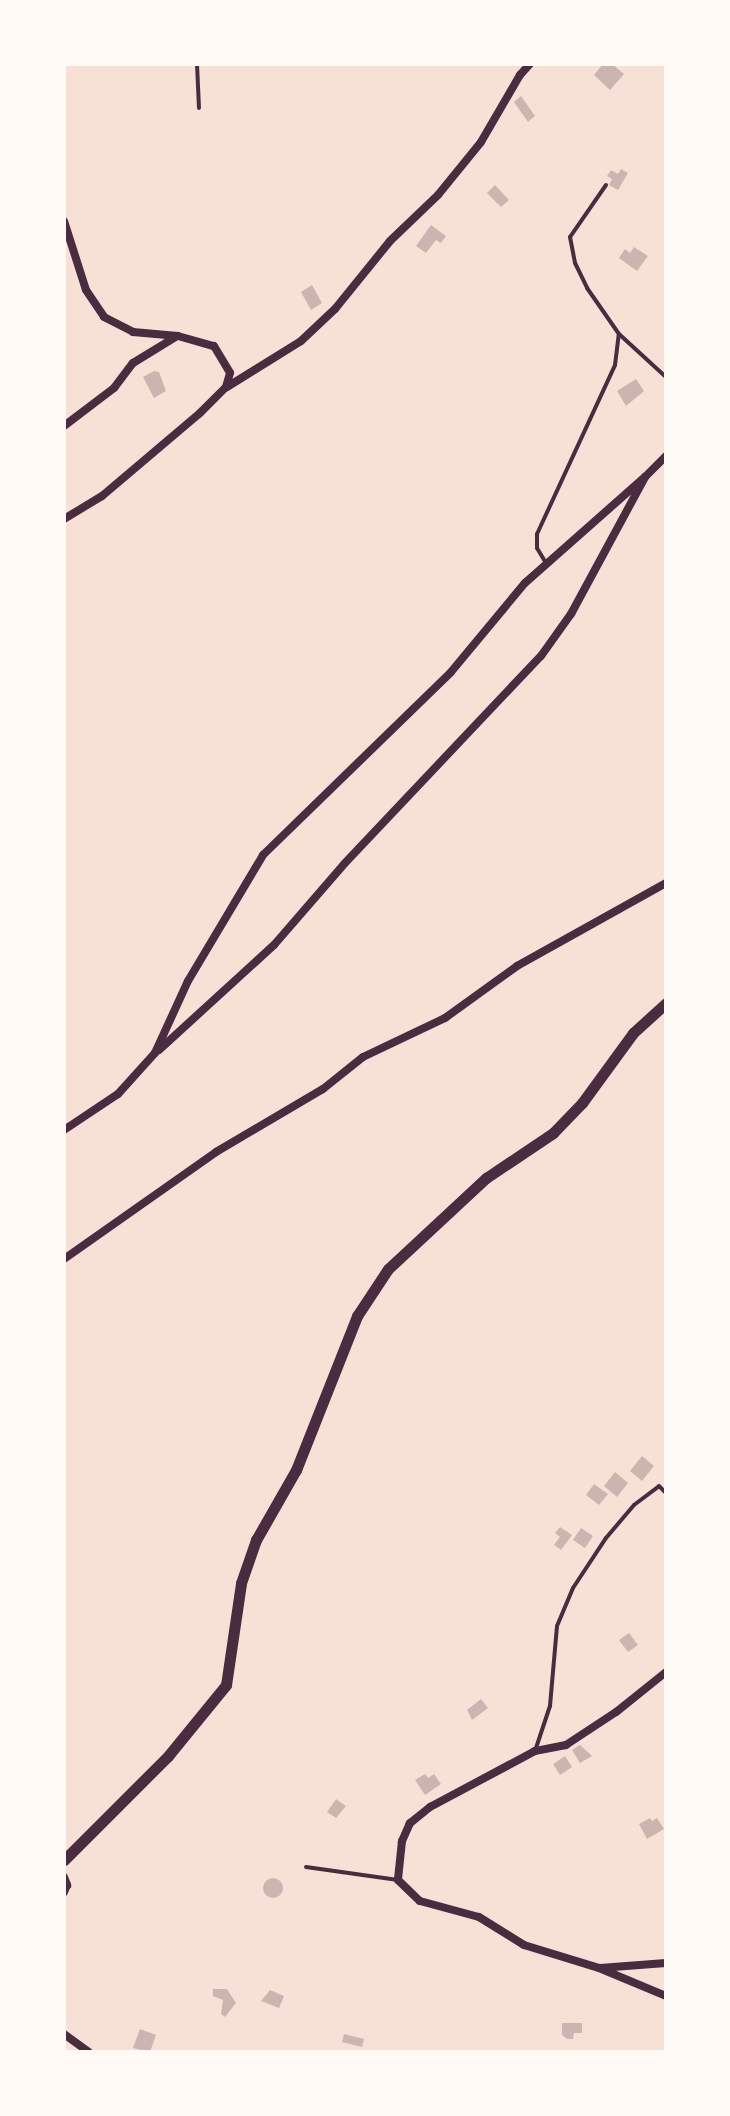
<!DOCTYPE html>
<html>
<head>
<meta charset="utf-8">
<style>
	body { margin:0 }
	#map { position:relative; width:730px; height:2116px; overflow:hidden; background:#f7e1d7; font-family:"Crimson Pro",serif }
	div>[style] { position:absolute }
	.building>* { inset:0; background:#ccb4b1 }
	.round { border-radius:50% }
	.service>* { height:4px; margin:-2px; padding:0 2px; transform-origin:2px; border-radius:2px; background:#4a2c40 }
	.minor>* { height:8px; margin:-4px; padding:0 4px; transform-origin:4px; border-radius:4px; background:#4a2c40 }
	.tertiary>* { height:11px; margin:-5.5px; padding:0 5.5px; transform-origin:5.5px; border-radius:5.5px; background:#4a2c40 }
	span { translate:-50% -50%; white-space:nowrap; text-align:center; line-height:1.15; -webkit-text-stroke:6px #fffaf5; paint-order:stroke }
	.frame { position:absolute; inset:0; border:66px solid #fffaf5; pointer-events:none }
</style>
</head>
<body>
<div id="map">
	<div class="building">
		<i style="clip-path:polygon(603px 64px,612px 64px,624px 74px,610px 90px,594px 75px)"></i>
		<i style="clip-path:polygon(521px 96px,535px 116px,528px 122px,514px 102px)"></i>
		<i style="clip-path:polygon(621px 169px,628px 173px,618px 190px,609px 185px,612px 179px,607px 176px,611px 170px,618px 174px)"></i>
		<i style="clip-path:polygon(495px 185px,509px 200px,501px 207px,487px 193px)"></i>
		<i style="clip-path:polygon(431px 225px,446px 236px,441px 243px,436px 240px,426px 253px,416px 246px)"></i>
		<i style="clip-path:polygon(634px 247px,648px 256px,637px 271px,619px 258px,625px 249px,630px 253px)"></i>
		<i style="clip-path:polygon(312px 285px,322px 303px,311px 310px,301px 292px)"></i>
		<i style="clip-path:polygon(154px 371px,159px 372px,166px 391px,154px 398px,143px 377px)"></i>
		<i style="clip-path:polygon(636px 379px,644px 391px,626px 406px,617px 391px)"></i>
		<i style="clip-path:polygon(642px 1456px,654px 1466px,642px 1481px,630px 1471px)"></i>
		<i style="clip-path:polygon(615px 1472px,628px 1483px,617px 1497px,604px 1486px)"></i>
		<i style="clip-path:polygon(594px 1484px,608px 1494px,599px 1505px,586px 1495px)"></i>
		<i style="clip-path:polygon(560px 1527px,572px 1535px,561px 1550px,554px 1545px,560px 1537px,555px 1533px)"></i>
		<i style="clip-path:polygon(581px 1528px,593px 1536px,585px 1548px,573px 1540px)"></i>
		<i style="clip-path:polygon(629px 1633px,638px 1645px,628px 1652px,619px 1640px)"></i>
		<i style="clip-path:polygon(481px 1699px,488px 1708px,472px 1720px,467px 1710px)"></i>
		<i style="clip-path:polygon(580px 1745px,592px 1756px,580px 1763px,572px 1750px)"></i>
		<i style="clip-path:polygon(565px 1756px,572px 1767px,560px 1775px,553px 1764px)"></i>
		<i style="clip-path:polygon(425px 1774px,428px 1778px,434px 1774px,441px 1784px,425px 1795px,415px 1780px)"></i>
		<i style="clip-path:polygon(336px 1799px,346px 1806px,336px 1818px,327px 1812px)"></i>
		<i style="clip-path:polygon(650px 1818px,652px 1821px,657px 1818px,664px 1829px,647px 1839px,639px 1824px)"></i>
		<i class="round" style="left:263px;top:1878px;width:20px;height:20px"></i>
		<i style="clip-path:polygon(213px 1989px,227px 1989px,236px 2003px,225px 2017px,221px 2014px,223px 2000px,213px 1996px)"></i>
		<i style="clip-path:polygon(270px 1990px,284px 1996px,279px 2008px,261px 2001px)"></i>
		<i style="clip-path:polygon(562px 2023px,582px 2023px,582px 2033px,574px 2033px,573px 2039px,567px 2039px,562px 2035px)"></i>
		<i style="clip-path:polygon(140px 2029px,156px 2035px,150px 2052px,133px 2048px)"></i>
		<i style="clip-path:polygon(344px 2034px,364px 2039px,362px 2047px,342px 2042px)"></i>
	</div>
	<div class="service">
		<i style="left:197px;top:64px;width:44px;rotate:87.4deg"></i>
		<i style="left:606px;top:185px;width:63px;rotate:124.7deg"></i>
		<i style="left:570px;top:237px;width:26px;rotate:79deg"></i>
		<i style="left:575px;top:263px;width:28px;rotate:64deg"></i>
		<i style="left:587px;top:288px;width:56px;rotate:55.2deg"></i>
		<i style="left:619px;top:334px;width:64px;rotate:42.5deg"></i>
		<i style="left:546px;top:563px;width:17px;rotate:-121deg"></i>
		<i style="left:537px;top:548px;width:14px;rotate:-90deg"></i>
		<i style="left:537px;top:534px;width:186px;rotate:-65.2deg"></i>
		<i style="left:615px;top:365px;width:31px;rotate:-83deg"></i>
		<i style="left:536px;top:1748px;width:44px;rotate:-71.6deg"></i>
		<i style="left:550px;top:1706px;width:80px;rotate:-85deg"></i>
		<i style="left:557px;top:1626px;width:41px;rotate:-67.2deg"></i>
		<i style="left:573px;top:1588px;width:60px;rotate:-56.6deg"></i>
		<i style="left:606px;top:1538px;width:43px;rotate:-49.7deg"></i>
		<i style="left:634px;top:1505px;width:31px;rotate:-37deg"></i>
		<i style="left:659px;top:1486px;width:10px;rotate:45deg"></i>
		<i style="left:306px;top:1867px;width:93px;rotate:8deg"></i>
	</div>
	<div class="minor">
		<i style="left:64px;top:221px;width:72px;rotate:72.3deg"></i>
		<i style="left:86px;top:290px;width:32px;rotate:56deg"></i>
		<i style="left:104px;top:317px;width:33px;rotate:27deg"></i>
		<i style="left:133px;top:332px;width:45px;rotate:5.1deg"></i>
		<i style="left:178px;top:336px;width:37px;rotate:16deg"></i>
		<i style="left:214px;top:346px;width:31px;rotate:59deg"></i>
		<i style="left:230px;top:373px;width:15px;rotate:106deg"></i>
		<i style="left:226px;top:387px;width:37px;rotate:135deg"></i>
		<i style="left:200px;top:413px;width:128px;rotate:139.7deg"></i>
		<i style="left:102px;top:496px;width:44px;rotate:148.8deg"></i>
		<i style="left:227px;top:387px;width:87px;rotate:-31.9deg"></i>
		<i style="left:301px;top:341px;width:47px;rotate:-43.3deg"></i>
		<i style="left:335px;top:309px;width:87px;rotate:-51deg"></i>
		<i style="left:390px;top:241px;width:66px;rotate:-43.8deg"></i>
		<i style="left:438px;top:195px;width:68px;rotate:-50.9deg"></i>
		<i style="left:481px;top:142px;width:78px;rotate:-59.8deg"></i>
		<i style="left:520px;top:75px;width:15px;rotate:-48deg"></i>
		<i style="left:64px;top:426px;width:63px;rotate:-37.2deg"></i>
		<i style="left:114px;top:388px;width:31px;rotate:-53deg"></i>
		<i style="left:133px;top:363px;width:52px;rotate:-31.5deg"></i>
		<i style="left:159px;top:1050px;width:156px;rotate:-42.4deg"></i>
		<i style="left:274px;top:945px;width:108px;rotate:-49.1deg"></i>
		<i style="left:345px;top:863px;width:285px;rotate:-46.6deg"></i>
		<i style="left:541px;top:656px;width:52px;rotate:-54.5deg"></i>
		<i style="left:571px;top:614px;width:156px;rotate:-61.6deg"></i>
		<i style="left:645px;top:477px;width:30px;rotate:-45deg"></i>
		<i style="left:64px;top:1130px;width:65px;rotate:-33.7deg"></i>
		<i style="left:118px;top:1094px;width:55px;rotate:-47.9deg"></i>
		<i style="left:155px;top:1053px;width:79px;rotate:-65.4deg"></i>
		<i style="left:188px;top:981px;width:147px;rotate:-59.2deg"></i>
		<i style="left:263px;top:855px;width:262px;rotate:-44.2deg"></i>
		<i style="left:451px;top:672px;width:116px;rotate:-50.3deg"></i>
		<i style="left:525px;top:583px;width:160px;rotate:-41.5deg"></i>
		<i style="left:64px;top:1259px;width:186px;rotate:-35.1deg"></i>
		<i style="left:216px;top:1152px;width:124px;rotate:-30.5deg"></i>
		<i style="left:323px;top:1089px;width:51px;rotate:-38.7deg"></i>
		<i style="left:363px;top:1057px;width:91px;rotate:-25.4deg"></i>
		<i style="left:445px;top:1018px;width:89px;rotate:-35.8deg"></i>
		<i style="left:517px;top:966px;width:171px;rotate:-29.1deg"></i>
		<i style="left:666px;top:1672px;width:64px;rotate:141.3deg"></i>
		<i style="left:616px;top:1712px;width:60px;rotate:146.6deg"></i>
		<i style="left:566px;top:1745px;width:32px;rotate:169deg"></i>
		<i style="left:535px;top:1751px;width:119px;rotate:151.9deg"></i>
		<i style="left:430px;top:1807px;width:26px;rotate:141deg"></i>
		<i style="left:410px;top:1823px;width:20px;rotate:114deg"></i>
		<i style="left:402px;top:1841px;width:39px;rotate:96deg"></i>
		<i style="left:398px;top:1880px;width:30px;rotate:44deg"></i>
		<i style="left:420px;top:1901px;width:61px;rotate:15.2deg"></i>
		<i style="left:479px;top:1917px;width:53px;rotate:31.9deg"></i>
		<i style="left:524px;top:1945px;width:78px;rotate:17deg"></i>
		<i style="left:599px;top:1968px;width:73px;rotate:22.7deg"></i>
		<i style="left:64px;top:1877px;width:9px;rotate:69deg"></i>
		<i style="left:67px;top:1885px;width:8px;rotate:113deg"></i>
		<i style="left:600px;top:1968px;width:66px;rotate:-4.3deg"></i>
		<i style="left:64px;top:2034px;width:31px;rotate:36deg"></i>
	</div>
	<div class="tertiary">
		<i style="left:64px;top:1860px;width:147px;rotate:-45deg"></i>
		<i style="left:168px;top:1756px;width:92px;rotate:-50.8deg"></i>
		<i style="left:226px;top:1685px;width:103px;rotate:-81.6deg"></i>
		<i style="left:241px;top:1583px;width:46px;rotate:-70.8deg"></i>
		<i style="left:256px;top:1540px;width:81px;rotate:-60.3deg"></i>
		<i style="left:296px;top:1470px;width:166px;rotate:-68.4deg"></i>
		<i style="left:357px;top:1316px;width:56px;rotate:-56.6deg"></i>
		<i style="left:388px;top:1269px;width:134px;rotate:-42.9deg"></i>
		<i style="left:486px;top:1178px;width:81px;rotate:-33.9deg"></i>
		<i style="left:553px;top:1133px;width:42px;rotate:-46deg"></i>
		<i style="left:582px;top:1103px;width:87px;rotate:-53.9deg"></i>
		<i style="left:633px;top:1033px;width:45px;rotate:-42.3deg"></i>
	</div>
	<div class="frame"></div>
</div>
</body>
</html>
